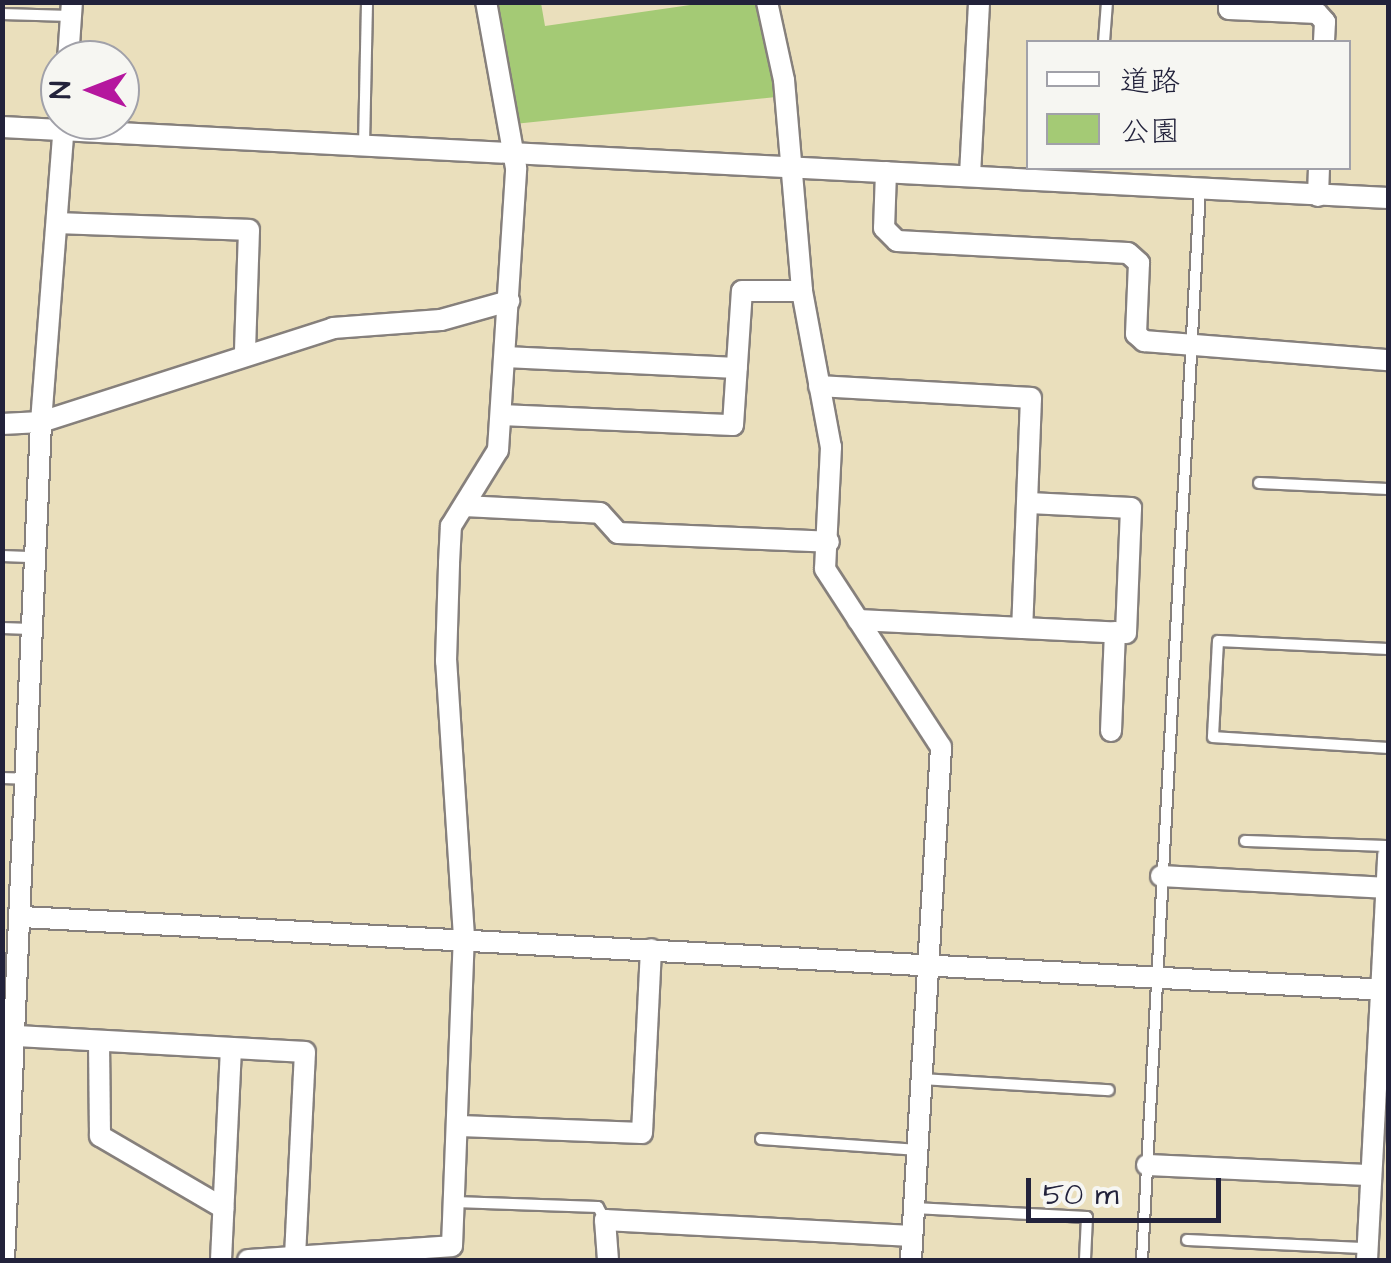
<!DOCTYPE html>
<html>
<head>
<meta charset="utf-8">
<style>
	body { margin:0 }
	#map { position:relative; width:1391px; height:1263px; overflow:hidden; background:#eadfbc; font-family:"Architects Daughter","Klee One",sans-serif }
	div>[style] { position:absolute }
	.green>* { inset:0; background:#a4ca75 }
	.roads { filter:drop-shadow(2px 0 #86807c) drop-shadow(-2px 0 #86807c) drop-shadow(0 2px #86807c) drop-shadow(0 -2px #86807c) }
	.lane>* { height:10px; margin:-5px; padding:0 5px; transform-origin:5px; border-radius:5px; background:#fff }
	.street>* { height:20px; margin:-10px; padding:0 10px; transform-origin:10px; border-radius:10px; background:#fff }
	span { translate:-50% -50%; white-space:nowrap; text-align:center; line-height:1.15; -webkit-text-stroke:9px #f6f6f2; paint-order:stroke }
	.frame { position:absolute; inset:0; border:5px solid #22223b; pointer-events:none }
	.legend { position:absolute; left:1026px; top:40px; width:325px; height:130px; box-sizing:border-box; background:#f6f6f2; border:2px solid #a1a1a9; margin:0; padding:12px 18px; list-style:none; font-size:30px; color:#22223b }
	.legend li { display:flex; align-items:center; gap:20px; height:50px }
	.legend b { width:50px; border:2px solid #a1a1a9 }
	.north { position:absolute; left:40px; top:40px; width:100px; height:100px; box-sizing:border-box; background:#f6f6f2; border:2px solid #a1a1a9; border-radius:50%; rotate:270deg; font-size:28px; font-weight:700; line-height:40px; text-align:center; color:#22223b }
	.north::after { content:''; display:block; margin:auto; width:35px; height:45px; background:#b5179e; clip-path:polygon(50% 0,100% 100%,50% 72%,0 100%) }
	.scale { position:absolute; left:1026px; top:1178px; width:195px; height:45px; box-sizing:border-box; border:5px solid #22223b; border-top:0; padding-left:12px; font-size:30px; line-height:35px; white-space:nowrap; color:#22223b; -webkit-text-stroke:8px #f6f6f2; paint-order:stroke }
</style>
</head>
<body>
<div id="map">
	<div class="green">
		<i style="clip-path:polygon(494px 3px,541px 3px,545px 26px,704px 3px,755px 3px,776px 97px,514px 124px)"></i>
	</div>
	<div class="roads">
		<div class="lane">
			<i style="left:2px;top:14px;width:69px;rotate:1.7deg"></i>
			<i style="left:1104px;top:42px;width:40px;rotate:-85.7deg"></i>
			<i style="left:364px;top:146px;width:144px;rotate:-88.8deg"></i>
			<i style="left:1259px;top:483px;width:129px;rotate:2.7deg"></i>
			<i style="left:2px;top:556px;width:33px;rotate:2deg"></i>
			<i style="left:2px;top:628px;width:29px;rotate:2deg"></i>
			<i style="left:1388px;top:649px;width:170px;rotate:-177.3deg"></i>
			<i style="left:1218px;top:641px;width:96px;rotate:93deg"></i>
			<i style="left:1213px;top:737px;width:175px;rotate:3.6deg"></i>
			<i style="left:2px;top:778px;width:24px;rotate:2deg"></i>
			<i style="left:1245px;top:841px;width:143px;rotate:2deg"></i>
			<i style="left:922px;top:1079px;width:187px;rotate:3.4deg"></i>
			<i style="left:761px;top:1139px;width:158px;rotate:4deg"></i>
			<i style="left:455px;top:1202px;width:143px;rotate:2deg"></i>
			<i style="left:598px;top:1207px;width:15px;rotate:62deg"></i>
			<i style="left:914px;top:1208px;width:173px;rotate:3deg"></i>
			<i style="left:1087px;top:1217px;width:43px;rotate:92.7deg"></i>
			<i style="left:1187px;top:1240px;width:176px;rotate:2.6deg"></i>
			<i style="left:1142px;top:1260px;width:1073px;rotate:-86.9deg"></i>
		</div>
		<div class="street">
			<i style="left:767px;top:2px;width:80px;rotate:77.7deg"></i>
			<i style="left:784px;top:80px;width:212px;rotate:85.1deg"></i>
			<i style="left:802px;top:291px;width:159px;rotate:79.5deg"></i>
			<i style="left:831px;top:447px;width:122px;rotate:92.8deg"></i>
			<i style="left:825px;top:569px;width:212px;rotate:56.9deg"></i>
			<i style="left:941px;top:747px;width:514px;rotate:93.35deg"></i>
			<i style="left:1229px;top:2px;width:7px;rotate:90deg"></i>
			<i style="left:1229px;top:9px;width:88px;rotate:2.6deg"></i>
			<i style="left:1317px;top:13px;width:12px;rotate:48deg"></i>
			<i style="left:1325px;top:22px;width:20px;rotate:93deg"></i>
			<i style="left:68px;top:60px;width:58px;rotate:-86.1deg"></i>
			<i style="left:2px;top:127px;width:1388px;rotate:2.93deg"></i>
			<i style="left:886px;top:172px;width:56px;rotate:92deg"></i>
			<i style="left:884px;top:228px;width:18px;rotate:45deg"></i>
			<i style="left:897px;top:241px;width:231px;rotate:3deg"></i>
			<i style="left:1128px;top:253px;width:15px;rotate:42deg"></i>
			<i style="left:1139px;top:263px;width:71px;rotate:92.4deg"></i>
			<i style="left:1136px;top:334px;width:11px;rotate:41deg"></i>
			<i style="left:1144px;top:341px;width:245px;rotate:4.5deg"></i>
			<i style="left:970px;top:175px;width:173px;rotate:-87deg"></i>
			<i style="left:1318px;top:196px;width:28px;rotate:-88deg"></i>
			<i style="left:59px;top:223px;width:190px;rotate:2.1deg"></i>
			<i style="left:249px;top:230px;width:123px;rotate:91.9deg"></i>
			<i style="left:505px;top:357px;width:232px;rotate:2.7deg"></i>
			<i style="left:819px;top:386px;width:212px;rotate:3.2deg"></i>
			<i style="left:1031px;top:398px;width:230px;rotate:92.2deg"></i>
			<i style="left:501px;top:415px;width:232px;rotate:2.5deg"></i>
			<i style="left:733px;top:425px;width:134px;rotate:-86.2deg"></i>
			<i style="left:742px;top:291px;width:60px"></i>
			<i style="left:2px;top:424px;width:39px;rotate:-3deg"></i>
			<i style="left:41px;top:422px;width:307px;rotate:-17.8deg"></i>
			<i style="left:333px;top:328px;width:108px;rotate:-4.2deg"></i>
			<i style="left:441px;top:320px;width:71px;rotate:-15.6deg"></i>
			<i style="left:464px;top:506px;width:136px;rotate:2.9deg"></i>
			<i style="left:600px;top:513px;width:27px;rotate:48deg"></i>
			<i style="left:618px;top:533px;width:211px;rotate:2.4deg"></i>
			<i style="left:858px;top:620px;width:268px;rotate:2.8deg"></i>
			<i style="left:1126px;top:633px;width:125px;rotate:-87.7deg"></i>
			<i style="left:1131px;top:508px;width:102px;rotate:-177.2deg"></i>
			<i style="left:1111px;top:731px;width:99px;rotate:-87.7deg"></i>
			<i style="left:1161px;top:876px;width:227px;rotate:3deg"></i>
			<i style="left:22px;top:917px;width:1368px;rotate:3.06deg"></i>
			<i style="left:18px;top:1036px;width:287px;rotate:3.2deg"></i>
			<i style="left:305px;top:1052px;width:203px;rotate:92.8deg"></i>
			<i style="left:99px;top:1041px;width:95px;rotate:89.4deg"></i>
			<i style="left:100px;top:1136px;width:143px;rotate:30.3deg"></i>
			<i style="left:460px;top:1126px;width:182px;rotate:2.2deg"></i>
			<i style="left:642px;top:1133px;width:184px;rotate:-87.2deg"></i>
			<i style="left:1147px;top:1165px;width:221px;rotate:2.6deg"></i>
			<i style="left:4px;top:1260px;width:839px;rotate:-87.47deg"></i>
			<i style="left:41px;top:422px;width:303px;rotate:-85.6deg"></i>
			<i style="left:221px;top:1260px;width:212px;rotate:-87.3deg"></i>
			<i style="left:248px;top:1260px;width:204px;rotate:-3.9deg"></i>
			<i style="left:452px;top:1246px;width:309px;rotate:-87.8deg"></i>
			<i style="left:464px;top:937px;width:277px;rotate:-93.7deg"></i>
			<i style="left:446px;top:661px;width:98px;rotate:-88.2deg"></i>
			<i style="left:449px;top:563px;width:37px;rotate:-87deg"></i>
			<i style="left:451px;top:526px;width:89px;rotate:-58.3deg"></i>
			<i style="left:498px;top:450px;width:283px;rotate:-86.3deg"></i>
			<i style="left:516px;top:168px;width:169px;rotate:-100.2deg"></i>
			<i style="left:608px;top:1260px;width:40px;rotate:-94.3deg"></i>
			<i style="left:605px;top:1220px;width:307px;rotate:3deg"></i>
			<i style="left:1367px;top:1260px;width:406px;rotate:-87deg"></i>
		</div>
	</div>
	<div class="frame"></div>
	<ul class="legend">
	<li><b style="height:12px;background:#fff"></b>道路</li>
	<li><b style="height:28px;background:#a4ca75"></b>公園</li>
	</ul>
	<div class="north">N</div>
	<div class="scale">50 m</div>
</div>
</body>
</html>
